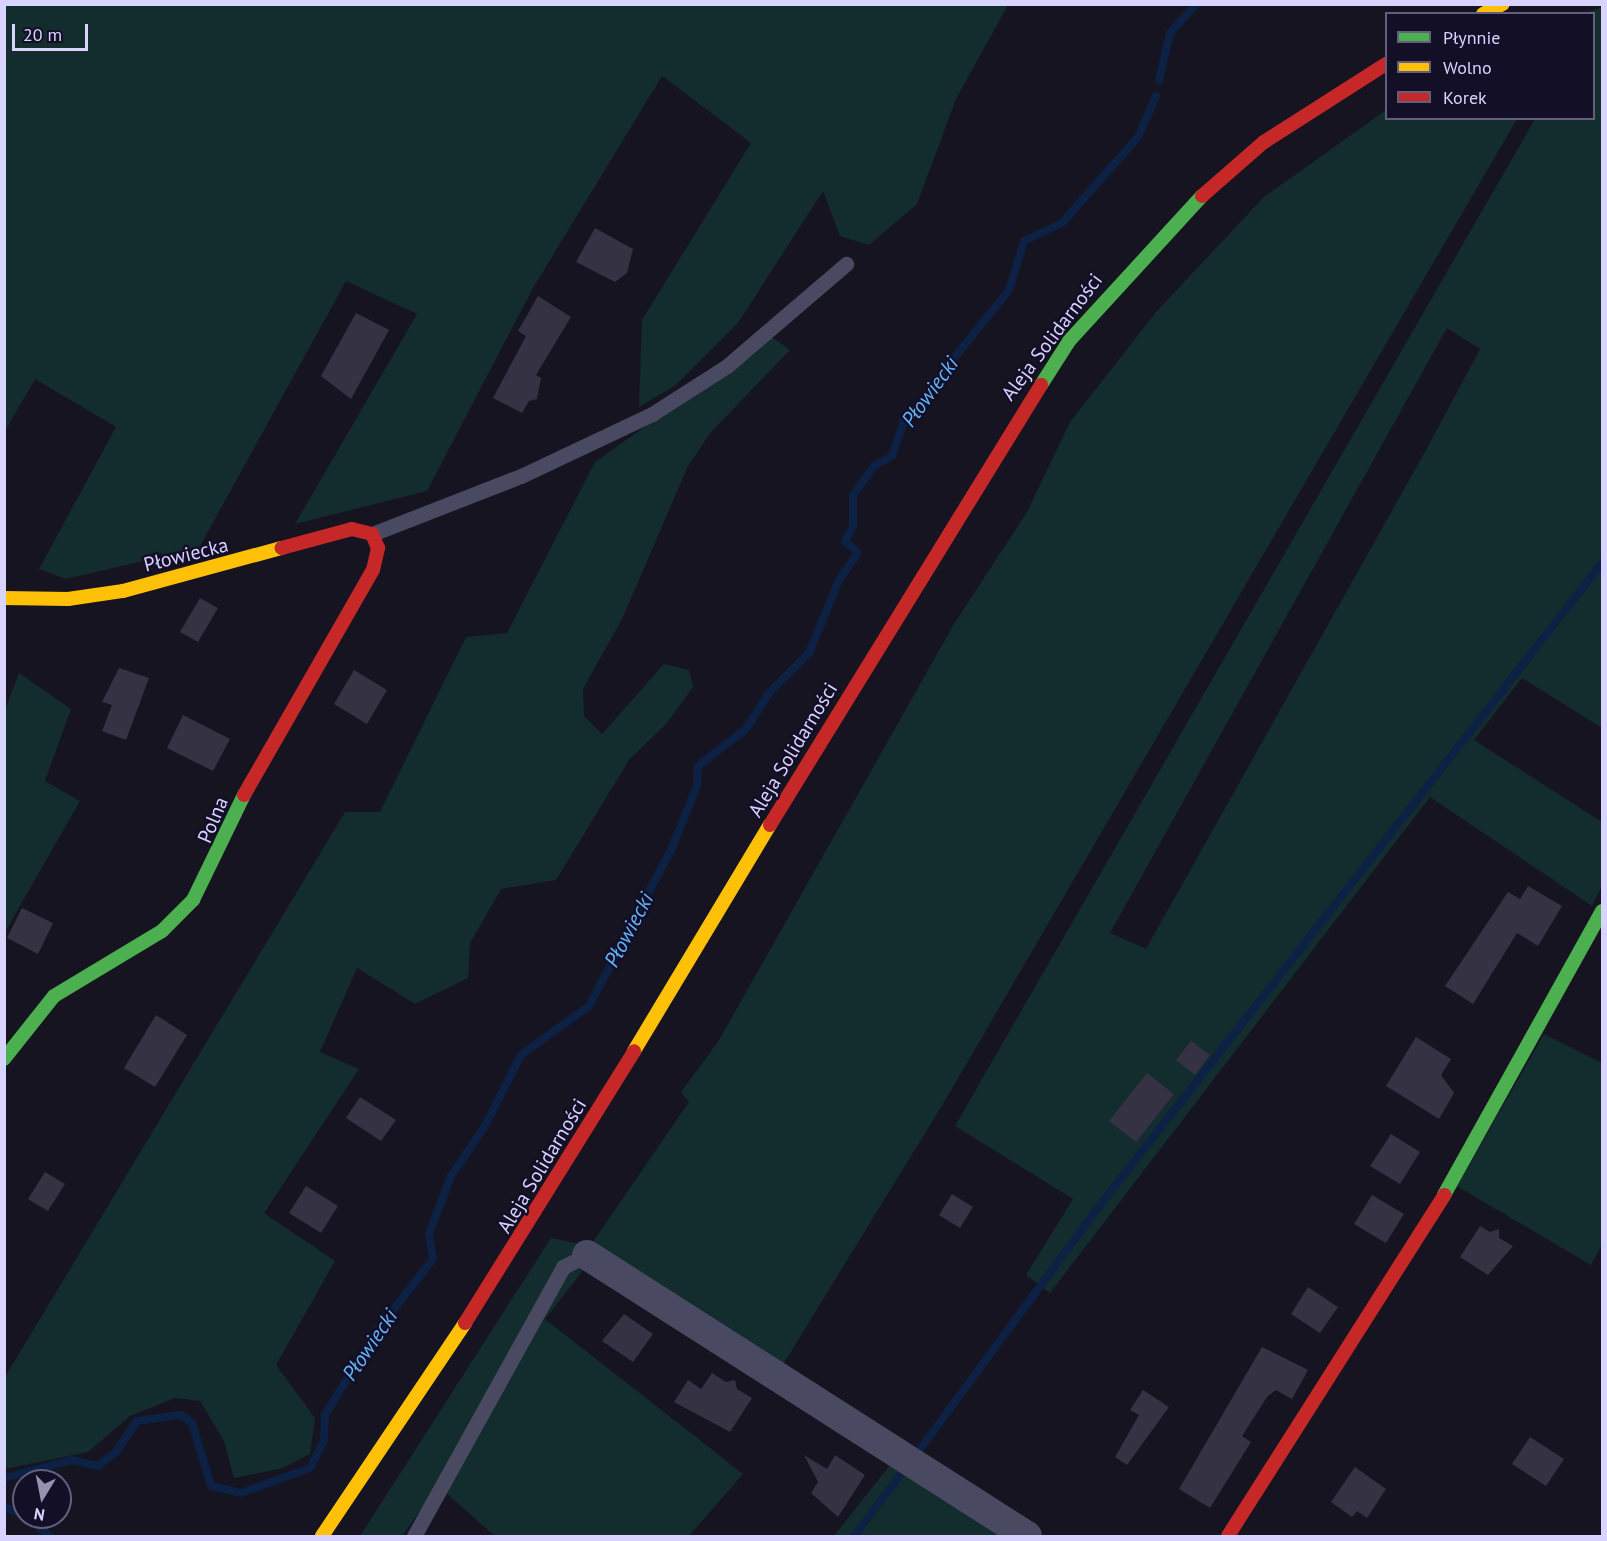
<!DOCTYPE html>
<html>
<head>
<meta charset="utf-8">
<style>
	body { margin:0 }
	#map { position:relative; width:1607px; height:1541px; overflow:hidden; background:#161421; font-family:"PT Sans",sans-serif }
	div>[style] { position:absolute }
	.green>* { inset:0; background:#132c2d }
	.stream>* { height:8px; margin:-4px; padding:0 4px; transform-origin:4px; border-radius:4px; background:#0d2144 }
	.building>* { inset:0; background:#343243 }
	.lane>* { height:15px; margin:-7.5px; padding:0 7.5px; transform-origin:7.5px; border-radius:7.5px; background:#4a4962 }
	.street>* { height:30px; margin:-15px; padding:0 15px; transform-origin:15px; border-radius:15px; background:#4a4962 }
	.fast>* { height:14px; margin:-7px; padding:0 7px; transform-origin:7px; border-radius:7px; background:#4caf50 }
	.slow>* { height:14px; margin:-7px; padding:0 7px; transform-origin:7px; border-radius:7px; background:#ffc107 }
	.jam>* { height:14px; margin:-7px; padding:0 7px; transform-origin:7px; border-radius:7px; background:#c62828 }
	span { translate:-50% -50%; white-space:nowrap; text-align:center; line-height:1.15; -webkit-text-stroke:5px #130f26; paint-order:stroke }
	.street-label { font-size:20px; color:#d9d4ff }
	.water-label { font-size:21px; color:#62b6ff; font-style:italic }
	.frame { position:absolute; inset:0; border:6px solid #d9d4ff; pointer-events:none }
	.legend { position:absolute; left:1385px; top:12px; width:210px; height:108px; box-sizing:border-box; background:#130f26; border:2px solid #625e7d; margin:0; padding:8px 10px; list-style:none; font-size:18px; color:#d9d4ff }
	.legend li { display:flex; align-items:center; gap:12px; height:30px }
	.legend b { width:30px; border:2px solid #625e7d }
	.north { position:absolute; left:12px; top:1469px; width:60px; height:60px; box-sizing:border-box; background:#130f26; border:2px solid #625e7d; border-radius:50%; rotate:190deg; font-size:16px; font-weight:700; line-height:24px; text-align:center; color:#d9d4ff }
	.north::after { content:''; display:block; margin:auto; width:21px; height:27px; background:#9591b1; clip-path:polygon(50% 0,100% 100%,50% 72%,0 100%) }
	.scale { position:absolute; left:12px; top:24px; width:76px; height:27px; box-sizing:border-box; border:3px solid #d9d4ff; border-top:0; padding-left:8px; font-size:18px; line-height:21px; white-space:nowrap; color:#d9d4ff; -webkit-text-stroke:4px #130f26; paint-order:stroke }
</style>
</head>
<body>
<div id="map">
	<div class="green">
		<i style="clip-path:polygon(5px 4px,1008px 4px,1008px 5px,956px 99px,917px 204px,869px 245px,840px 236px,823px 191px,738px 323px,676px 385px,639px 407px,642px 320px,751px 143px,662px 76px,533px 288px,427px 491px,295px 524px,417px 314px,346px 281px,199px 548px,66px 579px,39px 569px,116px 427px,35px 379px,5px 431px)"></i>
		<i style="clip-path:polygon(evenodd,1602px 7px,1602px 728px,1522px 678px,1474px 740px,1602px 822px,1602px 886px,1592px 906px,1430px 797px,1050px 1293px,1026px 1275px,1073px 1199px,955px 1126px,1535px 119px,1594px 118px,1594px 14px,1585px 13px,1602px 7px,1447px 328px,1480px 349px,1426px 450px,1146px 949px,1110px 933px,1447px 328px)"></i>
		<i style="clip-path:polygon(1386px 110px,1386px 118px,1517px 119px,946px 1099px,779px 1371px,585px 1268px,545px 1319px,743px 1474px,689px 1536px,495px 1536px,438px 1486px,402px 1536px,360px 1536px,551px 1238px,590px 1246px,689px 1102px,681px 1092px,718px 1042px,954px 624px,1027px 512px,1070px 422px,1156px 312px,1264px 197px)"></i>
		<i style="clip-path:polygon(772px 337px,790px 350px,711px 432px,688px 466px,623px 617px,583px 689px,584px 716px,602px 734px,664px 664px,689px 670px,693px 687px,666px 724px,629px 760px,556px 880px,501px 889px,470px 943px,468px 978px,415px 1004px,357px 968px,320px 1052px,359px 1069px,264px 1213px,335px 1261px,276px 1365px,315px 1418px,310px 1454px,283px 1468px,234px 1478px,224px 1441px,200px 1401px,175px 1398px,130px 1416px,88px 1452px,5px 1469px,5px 1377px,345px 812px,380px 812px,466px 637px,507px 633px,595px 462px)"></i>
		<i style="clip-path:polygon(19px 673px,71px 709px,45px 781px,80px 801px,5px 932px,5px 710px)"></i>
		<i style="clip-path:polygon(1544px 1034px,1602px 1063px,1602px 1244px,1591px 1265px,1457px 1186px)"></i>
		<i style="clip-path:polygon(893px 1461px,1014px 1536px,834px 1536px)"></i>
	</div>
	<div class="stream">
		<i style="left:1159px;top:80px;width:48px;rotate:-76.8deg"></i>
		<i style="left:1170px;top:33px;width:39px;rotate:-48deg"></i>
		<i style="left:915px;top:1456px;width:313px;rotate:-53.6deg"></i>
		<i style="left:1101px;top:1204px;width:814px;rotate:-51.99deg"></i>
		<i style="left:4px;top:1478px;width:70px;rotate:-14.8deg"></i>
		<i style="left:72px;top:1460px;width:27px;rotate:13deg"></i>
		<i style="left:98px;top:1466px;width:23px;rotate:-38deg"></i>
		<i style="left:116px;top:1452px;width:37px;rotate:-56deg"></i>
		<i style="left:137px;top:1421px;width:44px;rotate:-7.8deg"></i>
		<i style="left:181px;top:1415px;width:14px;rotate:36deg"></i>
		<i style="left:192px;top:1423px;width:66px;rotate:73.2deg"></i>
		<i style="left:211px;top:1486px;width:31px;rotate:13deg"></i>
		<i style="left:241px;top:1493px;width:73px;rotate:-19.9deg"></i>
		<i style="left:310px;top:1468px;width:30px;rotate:-63deg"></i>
		<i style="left:324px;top:1441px;width:26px;rotate:-88deg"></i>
		<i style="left:325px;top:1415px;width:97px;rotate:-58.4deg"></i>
		<i style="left:376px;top:1332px;width:93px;rotate:-52deg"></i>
		<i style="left:433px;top:1259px;width:25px;rotate:-99deg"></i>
		<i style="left:429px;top:1234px;width:62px;rotate:-69.2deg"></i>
		<i style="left:451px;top:1176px;width:60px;rotate:-55.8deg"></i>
		<i style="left:485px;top:1126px;width:80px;rotate:-63.1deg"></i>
		<i style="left:521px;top:1055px;width:84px;rotate:-35.8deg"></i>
		<i style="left:589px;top:1006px;width:176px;rotate:-62.3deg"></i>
		<i style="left:671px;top:850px;width:69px;rotate:-67.9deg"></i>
		<i style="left:697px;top:786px;width:20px;rotate:-87deg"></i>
		<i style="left:698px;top:766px;width:61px;rotate:-37.6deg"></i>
		<i style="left:746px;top:729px;width:43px;rotate:-57.4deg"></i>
		<i style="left:769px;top:693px;width:57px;rotate:-45deg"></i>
		<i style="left:809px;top:653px;width:79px;rotate:-67.7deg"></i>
		<i style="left:839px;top:580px;width:33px;rotate:-55deg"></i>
		<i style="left:858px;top:553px;width:18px;rotate:-137deg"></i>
		<i style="left:845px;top:541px;width:17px;rotate:-62deg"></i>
		<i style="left:853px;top:526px;width:31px;rotate:-90deg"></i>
		<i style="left:853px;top:495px;width:36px;rotate:-54deg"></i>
		<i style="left:874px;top:466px;width:21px;rotate:-29deg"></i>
		<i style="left:892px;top:456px;width:39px;rotate:-71deg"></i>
		<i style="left:905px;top:419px;width:31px;rotate:-40deg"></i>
		<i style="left:929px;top:399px;width:35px;rotate:-61deg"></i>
		<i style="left:946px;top:368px;width:100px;rotate:-51.1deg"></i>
		<i style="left:1009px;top:290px;width:51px;rotate:-73deg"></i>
		<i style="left:1024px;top:241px;width:42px;rotate:-25.3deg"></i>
		<i style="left:1062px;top:223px;width:115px;rotate:-48.5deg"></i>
		<i style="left:1138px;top:137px;width:45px;rotate:-66.3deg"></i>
		<i style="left:4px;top:1507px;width:22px;rotate:22deg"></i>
		<i style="left:27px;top:1517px;width:29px;rotate:41deg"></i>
		<i style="left:854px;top:1536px;width:89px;rotate:-52.7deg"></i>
	</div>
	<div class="building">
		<i style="clip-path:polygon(595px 228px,633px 249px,627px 273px,615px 282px,576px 262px)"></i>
		<i style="clip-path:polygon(538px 296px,571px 317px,536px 375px,541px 378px,537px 399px,529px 401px,522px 413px,493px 398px,526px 336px,518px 331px)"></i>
		<i style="clip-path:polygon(356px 313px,389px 330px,351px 399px,321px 376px)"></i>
		<i style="clip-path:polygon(200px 598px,218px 608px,198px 642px,180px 632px)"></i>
		<i style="clip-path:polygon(119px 668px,149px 678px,126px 740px,102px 731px,112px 705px,102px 702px)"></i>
		<i style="clip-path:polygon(354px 670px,387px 690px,367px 724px,334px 704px)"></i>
		<i style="clip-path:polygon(183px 715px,230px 739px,213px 771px,167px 748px)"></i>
		<i style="clip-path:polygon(1528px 886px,1562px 906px,1538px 946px,1517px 933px,1473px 1004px,1445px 986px,1508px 892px,1520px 899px)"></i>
		<i style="clip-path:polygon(22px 908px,53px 923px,38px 954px,7px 938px)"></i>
		<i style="clip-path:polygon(156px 1015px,187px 1035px,155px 1087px,124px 1068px)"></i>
		<i style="clip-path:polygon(1416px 1037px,1451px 1059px,1441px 1075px,1454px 1093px,1439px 1119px,1386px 1086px)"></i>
		<i style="clip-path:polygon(1191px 1041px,1210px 1055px,1195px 1075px,1176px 1060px)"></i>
		<i style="clip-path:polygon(1147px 1073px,1174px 1094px,1136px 1142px,1109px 1121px)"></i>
		<i style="clip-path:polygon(360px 1097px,396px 1120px,381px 1141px,346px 1118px)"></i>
		<i style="clip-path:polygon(1391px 1134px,1420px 1152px,1400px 1184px,1370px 1166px)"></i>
		<i style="clip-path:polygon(45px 1172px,65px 1184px,48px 1211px,28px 1199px)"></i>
		<i style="clip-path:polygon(306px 1186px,338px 1206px,321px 1233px,289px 1213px)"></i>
		<i style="clip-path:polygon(952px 1194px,973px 1207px,960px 1228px,939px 1215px)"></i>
		<i style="clip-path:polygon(1372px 1195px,1404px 1214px,1386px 1243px,1354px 1224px)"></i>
		<i style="clip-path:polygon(1480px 1226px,1490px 1232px,1499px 1229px,1499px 1238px,1513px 1246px,1488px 1275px,1460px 1257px)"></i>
		<i style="clip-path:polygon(1308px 1287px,1338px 1307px,1320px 1333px,1291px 1314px)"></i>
		<i style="clip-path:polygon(624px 1314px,653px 1334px,633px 1362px,602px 1341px)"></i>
		<i style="clip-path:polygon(1262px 1347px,1308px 1370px,1292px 1399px,1276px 1390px,1267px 1397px,1242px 1436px,1251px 1442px,1210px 1508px,1179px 1489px)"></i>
		<i style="clip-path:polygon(712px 1373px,726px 1382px,735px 1380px,737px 1389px,752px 1398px,730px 1432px,674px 1402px,688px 1380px,701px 1389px)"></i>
		<i style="clip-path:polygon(1143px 1390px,1169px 1407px,1127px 1465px,1115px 1457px,1139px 1415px,1130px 1410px)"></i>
		<i style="clip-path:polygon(1530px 1437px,1564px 1459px,1546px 1486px,1512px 1464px)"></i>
		<i style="clip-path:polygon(804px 1455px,827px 1469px,835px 1455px,865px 1475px,838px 1517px,811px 1493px,818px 1482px)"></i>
		<i style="clip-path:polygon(1355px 1467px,1386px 1489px,1367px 1518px,1357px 1511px,1352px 1517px,1331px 1502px)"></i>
	</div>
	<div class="lane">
		<i style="left:372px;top:534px;width:160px;rotate:-21.3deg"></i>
		<i style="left:521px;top:476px;width:145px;rotate:-25.3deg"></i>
		<i style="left:652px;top:414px;width:89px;rotate:-32.6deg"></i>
		<i style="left:727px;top:366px;width:157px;rotate:-40.6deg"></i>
		<i style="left:414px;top:1536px;width:308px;rotate:-61deg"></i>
		<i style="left:563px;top:1267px;width:27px;rotate:-27deg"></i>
	</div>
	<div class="street">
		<i style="left:587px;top:1255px;width:522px;rotate:32.56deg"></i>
	</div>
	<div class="fast">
		<i style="left:1041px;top:385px;width:52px;rotate:-57.5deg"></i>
		<i style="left:1069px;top:341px;width:197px;rotate:-47.5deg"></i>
		<i style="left:4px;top:1059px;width:80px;rotate:-51.6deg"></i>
		<i style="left:54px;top:996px;width:126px;rotate:-31deg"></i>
		<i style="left:162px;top:931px;width:44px;rotate:-45deg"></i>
		<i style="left:193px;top:900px;width:117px;rotate:-64.1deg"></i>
		<i style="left:1444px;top:1195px;width:325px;rotate:-60.9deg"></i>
	</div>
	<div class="slow">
		<i style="left:1483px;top:14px;width:22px;rotate:-27deg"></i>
		<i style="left:4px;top:598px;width:64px;rotate:0.9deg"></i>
		<i style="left:68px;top:599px;width:56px;rotate:-8.3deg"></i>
		<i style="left:123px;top:591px;width:164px;rotate:-15.2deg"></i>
		<i style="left:634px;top:1051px;width:264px;rotate:-59deg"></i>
		<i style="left:322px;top:1536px;width:257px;rotate:-56.1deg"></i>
	</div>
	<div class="jam">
		<i style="left:1202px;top:196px;width:82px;rotate:-41.1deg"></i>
		<i style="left:1264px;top:142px;width:145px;rotate:-32.6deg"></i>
		<i style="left:244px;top:795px;width:259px;rotate:-60.2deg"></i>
		<i style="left:373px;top:570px;width:23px;rotate:-77deg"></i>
		<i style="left:378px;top:548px;width:15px;rotate:-113deg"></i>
		<i style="left:372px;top:534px;width:21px;rotate:-166deg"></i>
		<i style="left:352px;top:529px;width:73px;rotate:165deg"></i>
		<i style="left:770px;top:825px;width:517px;rotate:-58.37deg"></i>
		<i style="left:465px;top:1323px;width:320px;rotate:-58.1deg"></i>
		<i style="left:1228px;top:1536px;width:404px;rotate:-57.6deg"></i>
	</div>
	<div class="street-label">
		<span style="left:1052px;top:337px;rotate:-53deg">Aleja Solidarności</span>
		<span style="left:186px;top:555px;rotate:-14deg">Płowiecka</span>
		<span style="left:793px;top:750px;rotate:-59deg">Aleja Solidarności</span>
		<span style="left:213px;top:820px;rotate:-67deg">Polna</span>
		<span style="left:542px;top:1166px;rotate:-59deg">Aleja Solidarności</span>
	</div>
	<div class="water-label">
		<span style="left:930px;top:392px;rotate:-54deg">Płowiecki</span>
		<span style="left:629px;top:930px;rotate:-62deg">Płowiecki</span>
		<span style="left:370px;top:1345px;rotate:-56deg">Płowiecki</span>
	</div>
	<div class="frame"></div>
	<ul class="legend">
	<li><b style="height:8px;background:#4caf50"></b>Płynnie</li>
	<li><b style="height:8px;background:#ffc107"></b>Wolno</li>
	<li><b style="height:8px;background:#c62828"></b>Korek</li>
	</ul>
	<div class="north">N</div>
	<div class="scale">20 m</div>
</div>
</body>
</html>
